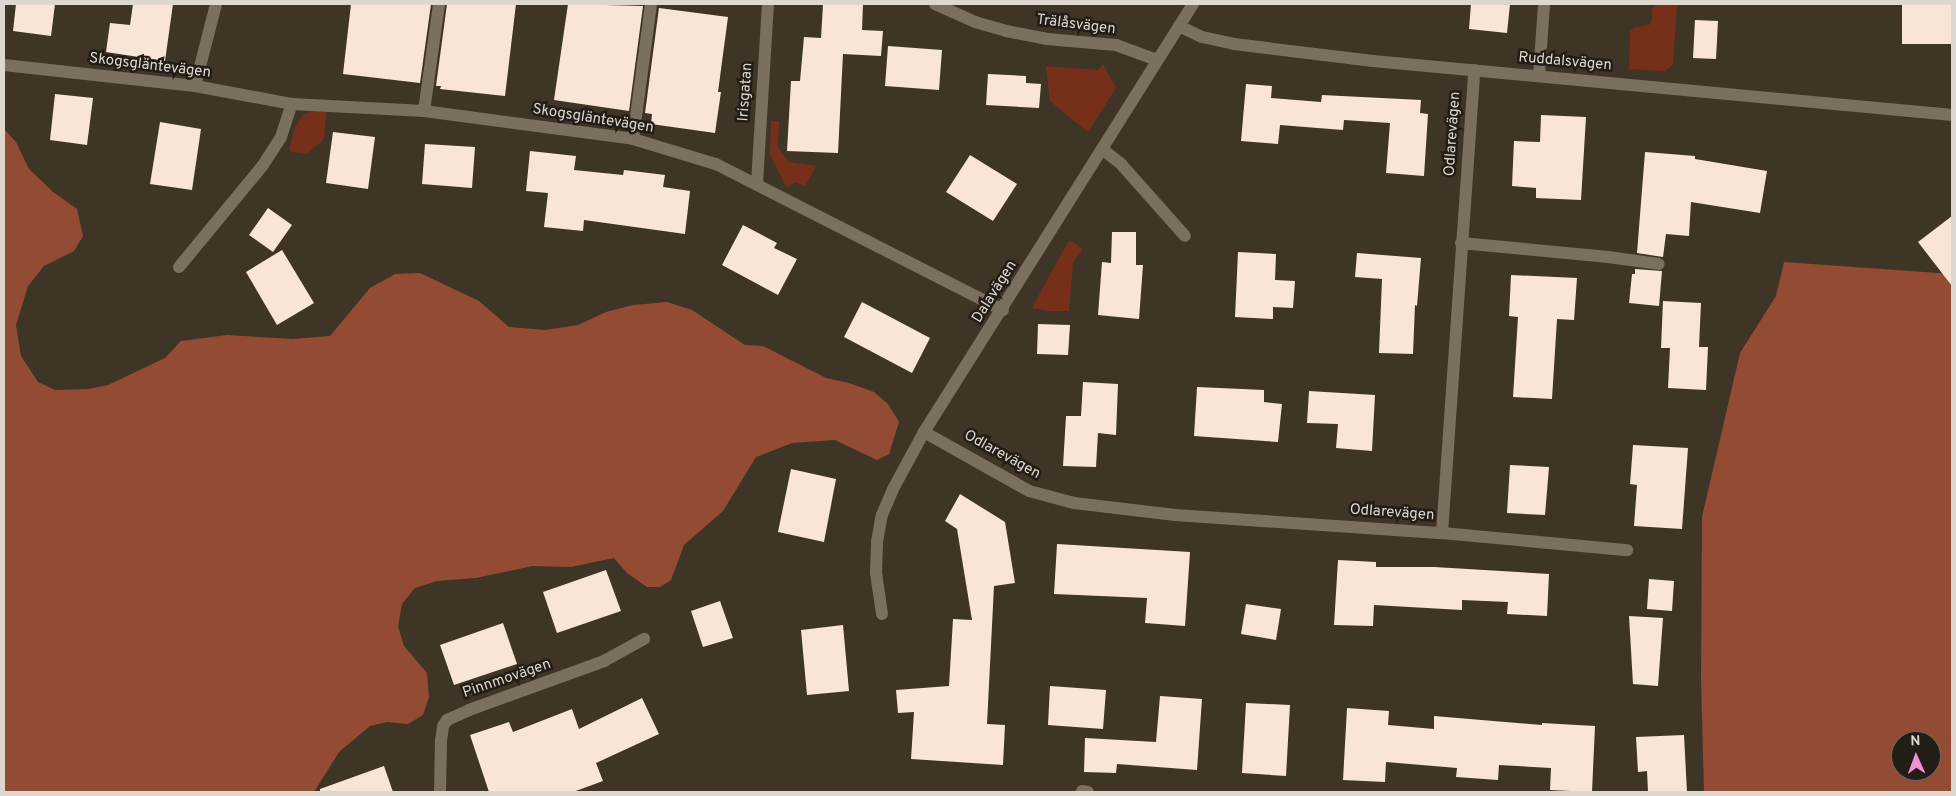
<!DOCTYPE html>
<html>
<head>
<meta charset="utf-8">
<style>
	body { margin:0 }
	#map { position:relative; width:1956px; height:796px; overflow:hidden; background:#3f3526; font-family:Overpass,sans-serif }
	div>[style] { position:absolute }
	.green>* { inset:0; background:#76301a }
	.forest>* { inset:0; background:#944b34 }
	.building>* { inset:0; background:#f9e5d8 }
	.minor>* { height:12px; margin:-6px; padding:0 6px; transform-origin:6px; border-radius:6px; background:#7b6f5f }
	span { translate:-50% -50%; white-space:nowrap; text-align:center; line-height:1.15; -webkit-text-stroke:5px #221e17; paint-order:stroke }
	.street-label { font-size:15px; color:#ddd7ce }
	.frame { position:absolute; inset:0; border:5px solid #ddd7ce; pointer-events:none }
	.north { position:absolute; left:1891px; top:731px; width:50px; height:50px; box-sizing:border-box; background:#221e17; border:1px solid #6d6860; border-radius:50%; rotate:358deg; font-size:14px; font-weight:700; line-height:20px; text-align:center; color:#ddd7ce }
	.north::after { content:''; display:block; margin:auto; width:18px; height:22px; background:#f391d5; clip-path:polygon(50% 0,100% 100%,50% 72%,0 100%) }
</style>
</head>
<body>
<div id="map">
	<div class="green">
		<i style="clip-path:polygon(1657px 4px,1677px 4px,1673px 65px,1665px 71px,1629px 69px,1630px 31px,1636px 27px,1649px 25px,1652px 21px,1652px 9px)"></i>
		<i style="clip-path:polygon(1103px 64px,1116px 88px,1088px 132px,1050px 101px,1046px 66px,1098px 70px)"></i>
		<i style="clip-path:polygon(312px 111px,326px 112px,324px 139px,307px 154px,292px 152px,289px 149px,294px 130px,302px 116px)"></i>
		<i style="clip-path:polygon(771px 121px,779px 121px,778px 147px,789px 162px,816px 166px,805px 186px,795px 182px,787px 188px,770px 155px)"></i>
		<i style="clip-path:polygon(1069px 240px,1083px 249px,1073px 263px,1069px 311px,1051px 311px,1032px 308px)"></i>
	</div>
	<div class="forest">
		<i style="clip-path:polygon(4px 129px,16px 142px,29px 169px,53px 192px,77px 209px,83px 236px,74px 251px,44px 266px,28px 286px,16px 325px,21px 356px,38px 382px,55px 390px,88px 389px,108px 385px,165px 358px,181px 341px,227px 335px,293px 339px,330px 336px,370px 288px,395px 274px,420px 273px,479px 301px,509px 327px,546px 330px,578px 325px,606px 312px,633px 305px,667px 302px,692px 310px,745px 345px,763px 346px,826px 378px,849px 383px,874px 392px,888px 404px,899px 422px,889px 454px,877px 460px,835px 440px,792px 443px,756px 457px,723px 511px,684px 545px,671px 580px,660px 587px,647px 587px,627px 573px,614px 558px,571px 567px,532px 566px,476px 578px,437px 581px,415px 588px,402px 604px,398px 626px,404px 646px,427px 673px,429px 697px,423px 715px,408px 724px,387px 722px,370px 726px,339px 752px,314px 792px,4px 792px)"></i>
		<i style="clip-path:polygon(evenodd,1784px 262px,1952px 274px,1952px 792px,1704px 792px,1701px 679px,1702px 517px,1740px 353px,1776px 296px,1784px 262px,1901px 741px,1931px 741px,1931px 771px,1901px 771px,1901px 741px)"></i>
	</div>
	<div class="building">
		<i style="clip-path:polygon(16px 4px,55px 4px,51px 36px,13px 31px)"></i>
		<i style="clip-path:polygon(133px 4px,173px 4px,165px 61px,106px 52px,110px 23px,130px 25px)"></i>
		<i style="clip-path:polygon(351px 4px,431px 4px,420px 83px,343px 74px)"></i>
		<i style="clip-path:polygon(447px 4px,516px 4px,505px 96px,440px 89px,441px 86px,436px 86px)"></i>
		<i style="clip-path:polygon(568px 4px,643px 6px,629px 111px,554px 100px)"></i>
		<i style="clip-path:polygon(823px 4px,863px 4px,862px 30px,883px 31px,881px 56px,843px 54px,838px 153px,787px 151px,791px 81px,800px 81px,804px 37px,821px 38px)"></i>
		<i style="clip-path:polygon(1471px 4px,1510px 4px,1507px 33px,1469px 29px)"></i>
		<i style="clip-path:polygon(1902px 4px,1952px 4px,1952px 44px,1902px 44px)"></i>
		<i style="clip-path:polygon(659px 8px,728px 17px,718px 92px,721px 92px,715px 133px,651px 124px,652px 114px,645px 113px)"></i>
		<i style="clip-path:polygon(1695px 20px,1718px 21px,1716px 59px,1693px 58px)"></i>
		<i style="clip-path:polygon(888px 46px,942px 50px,939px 90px,885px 86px)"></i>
		<i style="clip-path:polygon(988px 74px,1026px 76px,1026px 83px,1041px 84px,1039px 108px,986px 105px)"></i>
		<i style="clip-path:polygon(1246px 84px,1272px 86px,1271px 98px,1321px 102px,1322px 95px,1421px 100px,1420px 113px,1428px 114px,1424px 176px,1386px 173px,1390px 123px,1344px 120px,1343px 130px,1280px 125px,1278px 144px,1241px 141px)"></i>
		<i style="clip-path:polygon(55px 94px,93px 98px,87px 145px,50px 140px)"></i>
		<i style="clip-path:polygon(1541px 115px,1586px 117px,1581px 200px,1536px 198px,1536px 188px,1512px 186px,1514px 141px,1540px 142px)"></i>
		<i style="clip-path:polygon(160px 122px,201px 129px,192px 190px,150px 184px)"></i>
		<i style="clip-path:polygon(333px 132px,375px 137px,368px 189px,326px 183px)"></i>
		<i style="clip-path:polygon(425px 144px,475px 147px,472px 188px,422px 184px)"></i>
		<i style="clip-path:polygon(530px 151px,576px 156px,574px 170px,623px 175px,624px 170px,665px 175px,663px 187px,690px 191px,685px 234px,584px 220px,583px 231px,544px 227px,548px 193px,526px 191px)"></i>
		<i style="clip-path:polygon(1645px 152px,1695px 156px,1695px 159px,1767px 171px,1760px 213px,1691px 202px,1689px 236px,1666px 234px,1663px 257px,1637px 253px)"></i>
		<i style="clip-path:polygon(970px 155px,1017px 184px,993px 221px,946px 192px)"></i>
		<i style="clip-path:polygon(268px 208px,292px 225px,273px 252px,249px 235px)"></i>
		<i style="clip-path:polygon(1952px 216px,1952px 286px,1918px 242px)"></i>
		<i style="clip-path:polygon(743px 225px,777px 243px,774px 248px,797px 259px,778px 295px,722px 265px)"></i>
		<i style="clip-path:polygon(1112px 232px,1136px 232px,1136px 265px,1143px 265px,1139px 319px,1098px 315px,1102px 262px,1111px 263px)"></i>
		<i style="clip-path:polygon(282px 250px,314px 303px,277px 325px,246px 272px)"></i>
		<i style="clip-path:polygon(1238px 252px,1276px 254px,1275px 280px,1295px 281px,1293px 308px,1273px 307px,1273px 319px,1235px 317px)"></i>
		<i style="clip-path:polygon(1357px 253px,1421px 258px,1417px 306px,1415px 305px,1413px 354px,1379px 353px,1382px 279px,1355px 277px)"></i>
		<i style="clip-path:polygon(1635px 269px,1662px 271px,1659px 306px,1629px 303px,1632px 274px,1635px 274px)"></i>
		<i style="clip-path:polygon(1511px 275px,1577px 278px,1574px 320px,1557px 319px,1552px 399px,1513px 397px,1518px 317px,1509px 316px)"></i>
		<i style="clip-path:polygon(1663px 301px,1701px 303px,1699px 347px,1708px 347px,1706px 390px,1668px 388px,1670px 348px,1661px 348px)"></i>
		<i style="clip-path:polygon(862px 302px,930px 338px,912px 373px,844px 337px)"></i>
		<i style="clip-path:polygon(1038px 324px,1070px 325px,1068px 355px,1037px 354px)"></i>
		<i style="clip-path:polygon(1083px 382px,1118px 384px,1116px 435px,1098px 433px,1096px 467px,1063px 466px,1066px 416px,1081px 416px)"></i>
		<i style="clip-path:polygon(1197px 387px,1264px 390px,1264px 402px,1282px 404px,1278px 442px,1194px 436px)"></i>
		<i style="clip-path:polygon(1309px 391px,1375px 395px,1372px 451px,1336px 448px,1338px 424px,1307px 423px)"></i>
		<i style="clip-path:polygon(1633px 445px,1688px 448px,1682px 529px,1634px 526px,1637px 485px,1630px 484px)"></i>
		<i style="clip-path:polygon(1510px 465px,1549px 467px,1545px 515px,1507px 513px)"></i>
		<i style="clip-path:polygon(791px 469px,836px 479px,824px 542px,778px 532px)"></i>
		<i style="clip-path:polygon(960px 494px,1005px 522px,1015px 583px,994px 586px,987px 724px,1005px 725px,1003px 765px,911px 759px,914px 712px,898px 713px,896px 690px,949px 686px,953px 619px,972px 620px,957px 529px,945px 521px)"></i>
		<i style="clip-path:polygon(1057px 544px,1190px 552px,1185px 626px,1145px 623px,1147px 598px,1054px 594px)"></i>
		<i style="clip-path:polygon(1338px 560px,1376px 562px,1376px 567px,1434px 567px,1549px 574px,1547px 616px,1507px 614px,1508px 602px,1462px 600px,1462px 610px,1374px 605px,1373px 626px,1334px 625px)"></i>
		<i style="clip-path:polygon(606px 570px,621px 611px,557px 633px,543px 592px)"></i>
		<i style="clip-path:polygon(1649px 579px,1674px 581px,1672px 611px,1647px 609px)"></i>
		<i style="clip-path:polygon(720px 601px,733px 638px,703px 647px,691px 611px)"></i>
		<i style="clip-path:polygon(1246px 604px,1281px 609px,1276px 640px,1241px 634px)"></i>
		<i style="clip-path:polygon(1629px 616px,1663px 618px,1658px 686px,1633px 684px)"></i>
		<i style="clip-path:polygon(503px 623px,517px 664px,454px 685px,440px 645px)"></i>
		<i style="clip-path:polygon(843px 625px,849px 691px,807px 695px,801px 630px)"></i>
		<i style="clip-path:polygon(1050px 686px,1106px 690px,1103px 729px,1048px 725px)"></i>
		<i style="clip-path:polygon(1160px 696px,1202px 699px,1197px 770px,1117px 764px,1116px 773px,1084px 772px,1085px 738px,1156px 742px)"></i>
		<i style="clip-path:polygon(642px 698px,659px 734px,596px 763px,603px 781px,573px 792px,489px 792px,470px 735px,509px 722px,513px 732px,572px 709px,579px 729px)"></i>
		<i style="clip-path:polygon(1246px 703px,1290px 705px,1286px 776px,1242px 773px)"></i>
		<i style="clip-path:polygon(1347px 708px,1389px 711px,1388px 725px,1434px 729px,1434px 716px,1542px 725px,1542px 723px,1595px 726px,1592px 792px,1550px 790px,1551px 768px,1499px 765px,1498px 780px,1456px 777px,1457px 768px,1386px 762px,1385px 782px,1343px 780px)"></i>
		<i style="clip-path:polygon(1684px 735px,1687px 792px,1648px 792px,1647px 771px,1638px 772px,1636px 737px)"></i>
		<i style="clip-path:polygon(384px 766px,393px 792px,320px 792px,320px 789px)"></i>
	</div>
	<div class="minor">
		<i style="left:935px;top:4px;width:44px;rotate:24.2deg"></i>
		<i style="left:975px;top:22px;width:32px;rotate:16deg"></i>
		<i style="left:1006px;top:31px;width:42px;rotate:11deg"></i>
		<i style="left:1047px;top:39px;width:69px;rotate:5deg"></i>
		<i style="left:1116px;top:45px;width:44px;rotate:20.1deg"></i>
		<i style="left:1179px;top:26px;width:25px;rotate:26deg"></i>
		<i style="left:1202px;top:37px;width:33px;rotate:12deg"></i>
		<i style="left:1234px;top:44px;width:140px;rotate:7deg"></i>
		<i style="left:1373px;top:61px;width:582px;rotate:5.33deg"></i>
		<i style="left:4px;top:65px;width:192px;rotate:6.3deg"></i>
		<i style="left:195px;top:86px;width:99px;rotate:10.5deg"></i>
		<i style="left:292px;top:104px;width:132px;rotate:3deg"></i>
		<i style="left:424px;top:111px;width:211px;rotate:7.6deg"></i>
		<i style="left:633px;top:139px;width:87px;rotate:16.8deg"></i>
		<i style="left:716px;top:164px;width:322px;rotate:27deg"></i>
		<i style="left:1539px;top:76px;width:72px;rotate:-86deg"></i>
		<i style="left:195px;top:86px;width:85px;rotate:-75.6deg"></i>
		<i style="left:424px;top:111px;width:108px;rotate:-82deg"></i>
		<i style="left:633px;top:139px;width:136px;rotate:-82.4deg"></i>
		<i style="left:1102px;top:149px;width:24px;rotate:38deg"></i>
		<i style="left:1121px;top:164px;width:96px;rotate:48.4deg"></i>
		<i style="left:757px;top:183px;width:179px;rotate:-86.5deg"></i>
		<i style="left:1461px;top:243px;width:148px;rotate:5.4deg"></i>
		<i style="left:1608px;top:257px;width:51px;rotate:7.8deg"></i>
		<i style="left:179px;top:267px;width:132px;rotate:-50.5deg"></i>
		<i style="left:263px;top:165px;width:33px;rotate:-57deg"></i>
		<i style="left:281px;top:137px;width:35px;rotate:-72deg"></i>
		<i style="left:924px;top:432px;width:120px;rotate:29.3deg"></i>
		<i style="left:1029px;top:491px;width:47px;rotate:14.9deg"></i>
		<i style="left:1074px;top:503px;width:102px;rotate:6.8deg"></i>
		<i style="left:1175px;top:515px;width:268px;rotate:3.9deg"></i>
		<i style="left:1442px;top:533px;width:464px;rotate:-86deg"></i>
		<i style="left:1442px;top:533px;width:186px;rotate:5.3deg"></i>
		<i style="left:882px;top:614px;width:41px;rotate:-98.3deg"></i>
		<i style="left:876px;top:573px;width:31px;rotate:-88deg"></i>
		<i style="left:877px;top:542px;width:27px;rotate:-80deg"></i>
		<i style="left:882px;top:515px;width:28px;rotate:-67deg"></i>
		<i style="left:893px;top:489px;width:65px;rotate:-61.5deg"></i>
		<i style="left:924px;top:432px;width:506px;rotate:-57.85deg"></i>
		<i style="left:1082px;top:791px;width:6px;rotate:9deg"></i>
		<i style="left:440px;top:792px;width:51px;rotate:-88.9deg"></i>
		<i style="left:441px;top:741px;width:15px;rotate:-82deg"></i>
		<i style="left:443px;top:726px;width:7px;rotate:-56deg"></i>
		<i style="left:447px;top:720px;width:24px;rotate:-24deg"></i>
		<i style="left:469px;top:710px;width:144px;rotate:-19.9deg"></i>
		<i style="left:604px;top:661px;width:46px;rotate:-28.8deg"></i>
	</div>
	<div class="street-label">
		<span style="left:1076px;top:25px;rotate:7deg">Trälåsvägen</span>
		<span style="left:1565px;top:62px;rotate:5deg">Ruddalsvägen</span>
		<span style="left:150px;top:66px;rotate:7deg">Skogsgläntevägen</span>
		<span style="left:746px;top:92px;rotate:-86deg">Irisgatan</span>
		<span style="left:593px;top:119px;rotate:9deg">Skogsgläntevägen</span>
		<span style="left:1453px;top:134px;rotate:-86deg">Odlarevägen</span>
		<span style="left:995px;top:292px;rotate:-58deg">Dalavägen</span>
		<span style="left:1002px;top:455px;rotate:29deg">Odlarevägen</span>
		<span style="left:1392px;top:513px;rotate:4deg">Odlarevägen</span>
		<span style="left:507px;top:679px;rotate:-19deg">Pinnmovägen</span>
	</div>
	<div class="frame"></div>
	<div class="north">N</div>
</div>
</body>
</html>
